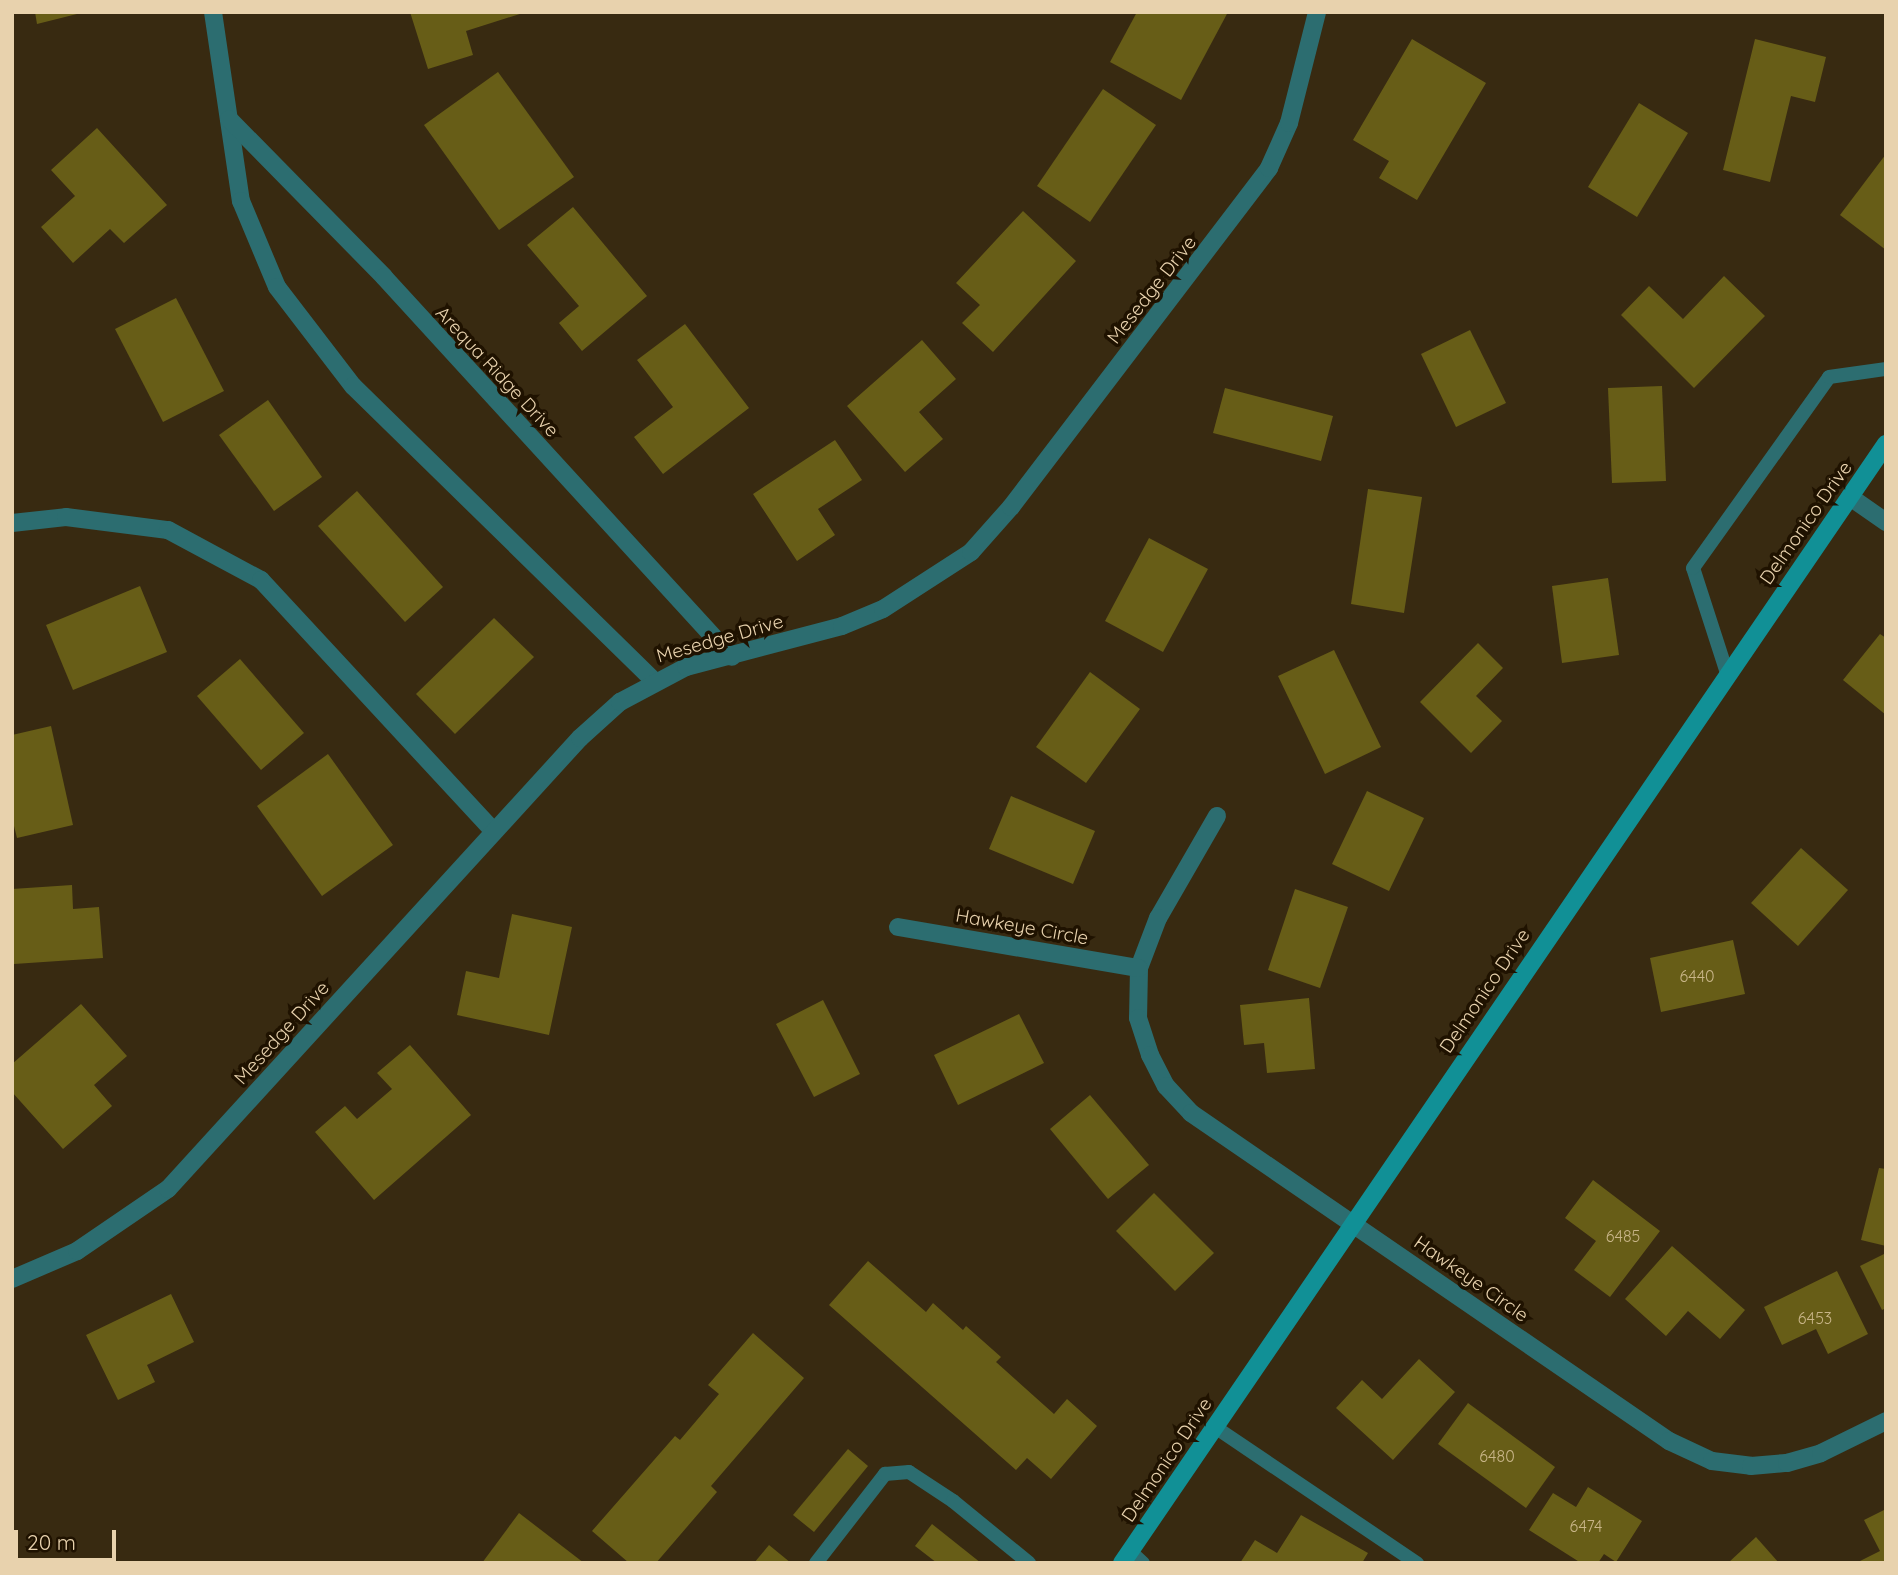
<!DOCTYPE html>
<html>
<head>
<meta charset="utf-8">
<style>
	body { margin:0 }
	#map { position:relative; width:1898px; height:1575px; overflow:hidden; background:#382a11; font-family:Quicksand,sans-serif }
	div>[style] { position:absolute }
	.building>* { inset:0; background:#675d17 }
	.lane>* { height:14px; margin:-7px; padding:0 7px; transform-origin:7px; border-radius:7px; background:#2c6d70 }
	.street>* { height:18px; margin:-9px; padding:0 9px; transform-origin:9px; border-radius:9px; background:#2c6d70 }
	.secondary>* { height:18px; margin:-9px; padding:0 9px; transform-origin:9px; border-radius:9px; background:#119096 }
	span { translate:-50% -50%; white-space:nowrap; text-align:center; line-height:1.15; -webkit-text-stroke:7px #1f1200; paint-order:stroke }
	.number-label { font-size:16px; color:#c8b588 }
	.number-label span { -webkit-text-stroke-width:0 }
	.street-label { font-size:19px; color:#e8d2ad }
	.frame { position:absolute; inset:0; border:14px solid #e8d2ad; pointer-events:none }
	.scale { position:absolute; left:14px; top:1530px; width:102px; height:32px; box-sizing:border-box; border:4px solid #e8d2ad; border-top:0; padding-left:9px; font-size:21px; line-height:24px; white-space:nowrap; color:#e8d2ad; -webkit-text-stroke:5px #1f1200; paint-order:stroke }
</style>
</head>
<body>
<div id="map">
	<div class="building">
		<i style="clip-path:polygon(35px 12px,81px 12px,81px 13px,37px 24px)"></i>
		<i style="clip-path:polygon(410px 12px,523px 12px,523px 13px,466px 31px,473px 55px,428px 69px)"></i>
		<i style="clip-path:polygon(1137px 12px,1228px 12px,1181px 100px,1110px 62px)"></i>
		<i style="clip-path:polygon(1412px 39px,1486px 83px,1417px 200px,1379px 178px,1389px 161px,1353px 140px)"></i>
		<i style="clip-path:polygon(1755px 39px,1826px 57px,1815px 102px,1791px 96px,1770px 182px,1723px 170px)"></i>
		<i style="clip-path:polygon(498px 72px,574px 177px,499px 230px,424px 125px)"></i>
		<i style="clip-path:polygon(1103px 89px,1156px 125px,1090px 222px,1037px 186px)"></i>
		<i style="clip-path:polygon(1639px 103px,1688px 133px,1637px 217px,1588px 187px)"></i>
		<i style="clip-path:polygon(97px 128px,167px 205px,124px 243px,110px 229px,73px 263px,41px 227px,75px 196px,51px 170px)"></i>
		<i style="clip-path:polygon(1886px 154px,1886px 250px,1840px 215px)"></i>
		<i style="clip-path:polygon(573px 207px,647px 296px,582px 351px,559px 323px,579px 306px,527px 245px)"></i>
		<i style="clip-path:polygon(1023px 211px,1076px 261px,993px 352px,962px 323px,980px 305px,956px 283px)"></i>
		<i style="clip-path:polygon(1724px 276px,1765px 316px,1694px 388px,1621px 315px,1649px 286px,1683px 319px)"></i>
		<i style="clip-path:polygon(176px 298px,224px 391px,163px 422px,115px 329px)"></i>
		<i style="clip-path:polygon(685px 324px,749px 408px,663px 474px,634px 437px,673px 407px,637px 360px)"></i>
		<i style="clip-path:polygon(1470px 330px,1506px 403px,1456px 427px,1421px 354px)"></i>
		<i style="clip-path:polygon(922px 340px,956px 379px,919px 412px,943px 439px,905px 472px,847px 406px)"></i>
		<i style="clip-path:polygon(1662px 386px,1666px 481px,1612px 483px,1608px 388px)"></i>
		<i style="clip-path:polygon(1225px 388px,1333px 416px,1321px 461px,1213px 433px)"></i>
		<i style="clip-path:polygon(268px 400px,322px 477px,274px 511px,219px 435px)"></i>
		<i style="clip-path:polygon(835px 440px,862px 480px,818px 509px,835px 535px,797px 561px,753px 494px)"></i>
		<i style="clip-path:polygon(1368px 489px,1422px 497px,1404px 613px,1351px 604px)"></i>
		<i style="clip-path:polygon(357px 491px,443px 587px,405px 622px,318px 526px)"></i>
		<i style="clip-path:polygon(1149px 538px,1208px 569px,1163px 652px,1105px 621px)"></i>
		<i style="clip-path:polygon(1608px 578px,1619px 655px,1562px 663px,1552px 586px)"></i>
		<i style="clip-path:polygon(140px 586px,167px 652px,73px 690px,46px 625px)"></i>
		<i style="clip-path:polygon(494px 618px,534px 657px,455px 734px,416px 694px)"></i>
		<i style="clip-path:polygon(1880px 634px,1886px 638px,1886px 715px,1843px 680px)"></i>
		<i style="clip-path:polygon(1478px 643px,1503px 668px,1476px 696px,1502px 721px,1471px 753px,1420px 702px)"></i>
		<i style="clip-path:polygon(1334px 650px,1381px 747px,1325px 774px,1278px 676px)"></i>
		<i style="clip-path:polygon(240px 659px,304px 733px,261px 770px,197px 696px)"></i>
		<i style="clip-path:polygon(1090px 672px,1140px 709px,1086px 783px,1036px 747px)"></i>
		<i style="clip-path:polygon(51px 726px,73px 825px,17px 838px,12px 818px,12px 735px)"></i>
		<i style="clip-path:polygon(328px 754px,393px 845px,322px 896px,257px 806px)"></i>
		<i style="clip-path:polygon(1367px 791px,1424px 818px,1389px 891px,1332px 864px)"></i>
		<i style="clip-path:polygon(1011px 796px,1095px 831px,1073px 884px,989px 849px)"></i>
		<i style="clip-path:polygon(1801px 848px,1848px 890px,1798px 946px,1751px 903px)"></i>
		<i style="clip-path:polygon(72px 885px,73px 909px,99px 907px,103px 958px,14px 964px,12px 889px)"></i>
		<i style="clip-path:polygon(1295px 889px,1348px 907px,1320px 988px,1268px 970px)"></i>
		<i style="clip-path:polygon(512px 914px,572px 927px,549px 1035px,457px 1015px,466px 971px,499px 978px)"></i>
		<i style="clip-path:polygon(1733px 940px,1745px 994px,1661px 1012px,1650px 958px)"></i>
		<i style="clip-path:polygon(1309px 998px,1315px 1069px,1267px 1073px,1264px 1043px,1244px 1045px,1240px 1005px)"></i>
		<i style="clip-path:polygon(823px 1000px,860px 1074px,814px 1097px,776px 1024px)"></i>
		<i style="clip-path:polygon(81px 1004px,127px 1056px,94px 1085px,112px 1106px,63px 1149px,12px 1092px,12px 1064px)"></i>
		<i style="clip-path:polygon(1019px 1014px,1044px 1063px,958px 1105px,934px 1055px)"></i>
		<i style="clip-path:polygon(410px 1045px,471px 1115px,374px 1200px,315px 1132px,345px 1106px,357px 1119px,392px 1089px,377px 1073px)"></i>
		<i style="clip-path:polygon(1090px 1095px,1149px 1165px,1108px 1199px,1050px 1129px)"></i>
		<i style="clip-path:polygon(1879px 1168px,1886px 1169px,1886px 1246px,1861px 1240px)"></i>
		<i style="clip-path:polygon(1593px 1180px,1660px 1231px,1610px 1297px,1574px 1270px,1596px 1241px,1565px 1218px)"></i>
		<i style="clip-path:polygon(1154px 1193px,1214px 1253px,1175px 1291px,1116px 1231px)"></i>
		<i style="clip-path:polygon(1672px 1246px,1745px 1310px,1720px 1339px,1688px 1311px,1666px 1336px,1625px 1299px)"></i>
		<i style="clip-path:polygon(1886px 1253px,1886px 1308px,1882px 1310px,1860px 1266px)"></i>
		<i style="clip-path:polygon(868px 1261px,926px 1312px,933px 1303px,963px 1330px,966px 1326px,1001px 1357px,996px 1362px,1054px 1414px,1067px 1399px,1097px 1426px,1051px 1479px,1027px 1458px,1016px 1470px,829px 1305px)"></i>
		<i style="clip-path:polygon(1837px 1271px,1868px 1334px,1828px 1354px,1816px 1329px,1782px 1345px,1764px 1307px)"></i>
		<i style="clip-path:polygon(171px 1294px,194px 1342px,147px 1365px,155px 1382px,118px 1400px,86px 1335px)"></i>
		<i style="clip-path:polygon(753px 1333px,804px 1378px,711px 1486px,717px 1492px,656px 1563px,629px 1563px,592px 1531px,675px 1436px,680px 1440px,719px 1394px,708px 1385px)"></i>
		<i style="clip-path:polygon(1419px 1359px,1455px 1392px,1393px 1460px,1336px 1408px,1362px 1380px,1382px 1399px)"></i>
		<i style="clip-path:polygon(1468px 1403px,1555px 1467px,1526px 1508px,1438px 1444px)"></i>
		<i style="clip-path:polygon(848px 1449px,868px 1466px,814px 1532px,793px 1515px)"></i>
		<i style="clip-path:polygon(1588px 1487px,1642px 1521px,1616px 1562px,1604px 1554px,1598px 1563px,1581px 1563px,1529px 1530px,1553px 1493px,1576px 1507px)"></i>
		<i style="clip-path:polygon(1886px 1509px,1886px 1563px,1856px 1563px,1880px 1551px,1864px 1520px)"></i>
		<i style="clip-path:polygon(519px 1513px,584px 1563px,482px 1563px)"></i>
		<i style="clip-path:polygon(1301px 1515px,1368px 1553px,1362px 1563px,1240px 1563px,1255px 1540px,1277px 1553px)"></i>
		<i style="clip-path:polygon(932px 1524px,981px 1563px,937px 1563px,915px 1546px)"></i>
		<i style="clip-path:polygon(1756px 1537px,1779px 1563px,1728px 1563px)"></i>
		<i style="clip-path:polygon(769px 1545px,791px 1563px,754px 1563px)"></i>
	</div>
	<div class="lane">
		<i style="left:1727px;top:673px;width:110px;rotate:-107.9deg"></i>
		<i style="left:1693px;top:568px;width:234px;rotate:-54.5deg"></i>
		<i style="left:1829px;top:377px;width:58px;rotate:-8deg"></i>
		<i style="left:1215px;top:1427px;width:244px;rotate:34deg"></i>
		<i style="left:1130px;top:1551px;width:18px;rotate:43deg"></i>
		<i style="left:816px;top:1563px;width:113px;rotate:-52.2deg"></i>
		<i style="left:885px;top:1474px;width:24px;rotate:-5deg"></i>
		<i style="left:909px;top:1472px;width:53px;rotate:33.4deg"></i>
		<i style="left:953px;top:1501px;width:98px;rotate:39.2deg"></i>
	</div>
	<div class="street">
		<i style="left:213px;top:12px;width:191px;rotate:81.6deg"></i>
		<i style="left:241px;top:201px;width:93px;rotate:67.3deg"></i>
		<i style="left:277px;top:287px;width:125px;rotate:52.5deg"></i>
		<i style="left:353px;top:386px;width:421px;rotate:44.4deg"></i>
		<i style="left:229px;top:119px;width:221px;rotate:45.5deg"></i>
		<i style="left:384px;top:277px;width:515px;rotate:47.52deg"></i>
		<i style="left:1850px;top:497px;width:44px;rotate:34.8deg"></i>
		<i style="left:12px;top:523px;width:54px;rotate:-6.3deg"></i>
		<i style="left:66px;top:517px;width:103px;rotate:7.3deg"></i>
		<i style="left:168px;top:530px;width:106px;rotate:28.3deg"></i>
		<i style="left:261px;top:580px;width:343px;rotate:47.2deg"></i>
		<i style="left:1217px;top:816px;width:118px;rotate:120deg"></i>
		<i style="left:1158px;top:918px;width:53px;rotate:110.8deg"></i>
		<i style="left:1139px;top:968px;width:50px;rotate:91.1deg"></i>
		<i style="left:1138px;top:1018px;width:39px;rotate:72deg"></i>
		<i style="left:1150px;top:1055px;width:35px;rotate:63deg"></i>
		<i style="left:1166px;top:1086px;width:37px;rotate:47deg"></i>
		<i style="left:1191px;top:1113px;width:580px;rotate:34.46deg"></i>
		<i style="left:1669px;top:1441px;width:47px;rotate:24.9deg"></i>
		<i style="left:1712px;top:1461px;width:39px;rotate:7deg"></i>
		<i style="left:1751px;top:1466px;width:36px;rotate:-5deg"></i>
		<i style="left:1787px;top:1463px;width:35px;rotate:-16deg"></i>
		<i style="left:1821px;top:1453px;width:72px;rotate:-26.2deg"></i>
		<i style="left:898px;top:927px;width:244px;rotate:9.7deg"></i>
		<i style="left:12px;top:1279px;width:71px;rotate:-23.3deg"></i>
		<i style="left:77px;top:1251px;width:110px;rotate:-34.3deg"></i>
		<i style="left:168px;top:1189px;width:611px;rotate:-47.59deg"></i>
		<i style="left:580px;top:738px;width:54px;rotate:-42deg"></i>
		<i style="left:620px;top:702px;width:75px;rotate:-27.9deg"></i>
		<i style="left:686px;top:667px;width:161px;rotate:-14.7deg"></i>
		<i style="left:842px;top:626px;width:44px;rotate:-22.5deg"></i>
		<i style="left:883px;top:609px;width:105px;rotate:-32.9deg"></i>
		<i style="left:971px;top:552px;width:60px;rotate:-48.4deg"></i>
		<i style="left:1011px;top:507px;width:426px;rotate:-52.7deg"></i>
		<i style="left:1269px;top:168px;width:49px;rotate:-66deg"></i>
		<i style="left:1289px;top:123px;width:114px;rotate:-75.8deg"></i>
	</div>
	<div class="secondary">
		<i style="left:1122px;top:1563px;width:1355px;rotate:-55.68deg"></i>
	</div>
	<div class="number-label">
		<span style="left:1697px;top:976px">6440</span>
		<span style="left:1623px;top:1236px">6485</span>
		<span style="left:1815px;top:1318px">6453</span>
		<span style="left:1497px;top:1456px">6480</span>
		<span style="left:1586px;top:1526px">6474</span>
	</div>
	<div class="street-label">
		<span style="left:1152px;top:290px;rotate:-52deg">Mesedge Drive</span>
		<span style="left:497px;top:372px;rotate:47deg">Arequa Ridge Drive</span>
		<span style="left:1806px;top:523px;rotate:-55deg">Delmonico Drive</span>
		<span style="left:720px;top:639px;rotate:-16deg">Mesedge Drive</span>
		<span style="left:1022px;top:927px;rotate:10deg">Hawkeye Circle</span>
		<span style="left:1485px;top:991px;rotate:-56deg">Delmonico Drive</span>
		<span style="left:282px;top:1033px;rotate:-48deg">Mesedge Drive</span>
		<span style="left:1471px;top:1279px;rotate:35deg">Hawkeye Circle</span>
		<span style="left:1167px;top:1460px;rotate:-56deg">Delmonico Drive</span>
	</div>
	<div class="frame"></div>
	<div class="scale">20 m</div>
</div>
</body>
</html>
